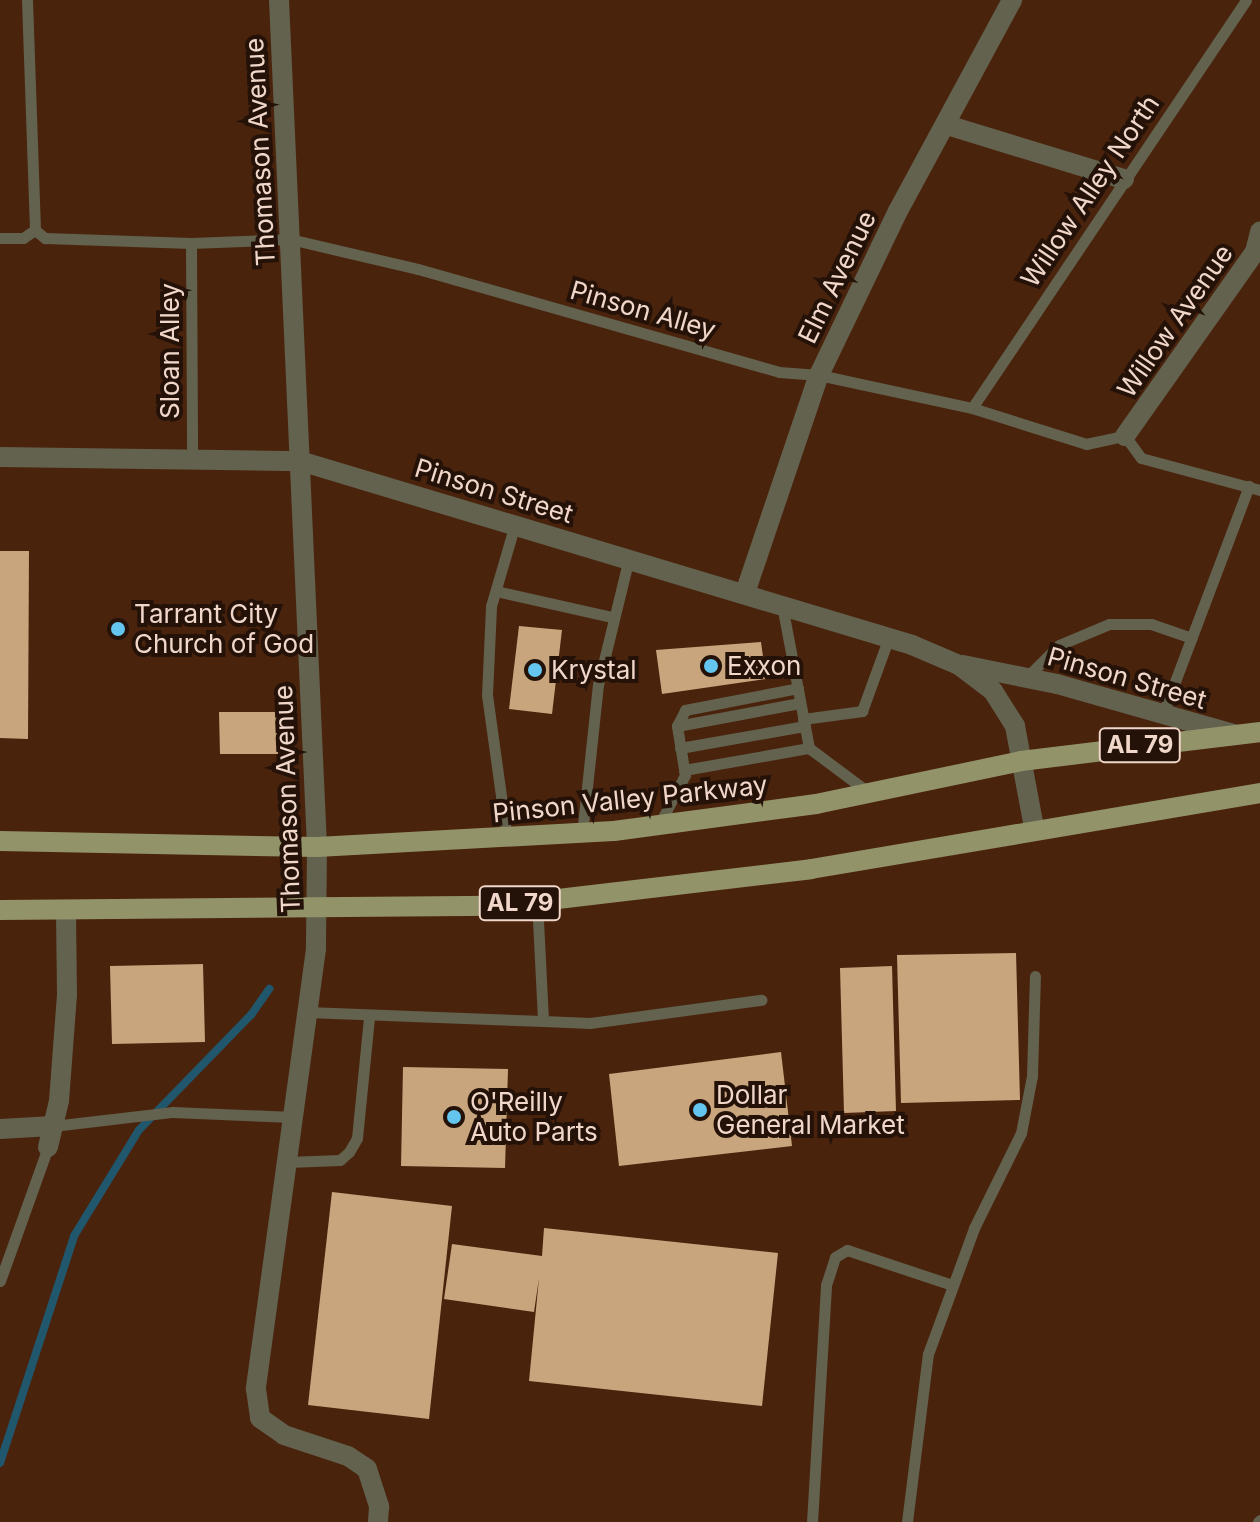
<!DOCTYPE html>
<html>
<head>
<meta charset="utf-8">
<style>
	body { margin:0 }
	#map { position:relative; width:1260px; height:1522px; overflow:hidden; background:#4a230d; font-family:Inter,sans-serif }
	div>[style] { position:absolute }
	.stream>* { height:8px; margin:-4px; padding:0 4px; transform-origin:4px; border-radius:4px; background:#21576d }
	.building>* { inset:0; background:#c9a57e }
	.service>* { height:11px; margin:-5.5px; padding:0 5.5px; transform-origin:5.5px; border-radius:5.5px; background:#62624e }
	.minor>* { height:20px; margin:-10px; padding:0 10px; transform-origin:10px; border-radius:10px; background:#62624e }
	.tertiary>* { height:20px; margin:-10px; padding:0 10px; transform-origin:10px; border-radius:10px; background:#62624e }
	.primary>* { height:20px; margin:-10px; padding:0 10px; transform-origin:10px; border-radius:10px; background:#93936a }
	.dots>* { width:22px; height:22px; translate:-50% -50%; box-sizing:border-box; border:4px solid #241209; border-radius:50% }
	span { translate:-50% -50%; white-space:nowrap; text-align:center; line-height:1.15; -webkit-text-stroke:8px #241209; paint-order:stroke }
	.shield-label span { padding:2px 6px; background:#241209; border:2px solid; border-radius:6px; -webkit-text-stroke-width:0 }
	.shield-label { font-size:24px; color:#f0d7ca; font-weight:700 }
	.street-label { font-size:26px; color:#f0d7ca }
	.poi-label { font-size:26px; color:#f0d7ca }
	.left { translate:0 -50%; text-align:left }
</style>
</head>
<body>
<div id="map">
	<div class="stream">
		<i style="left:0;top:1463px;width:239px;rotate:-71.9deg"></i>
		<i style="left:74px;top:1236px;width:124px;rotate:-58.5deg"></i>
		<i style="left:139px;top:1130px;width:161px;rotate:-45.8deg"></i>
		<i style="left:251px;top:1015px;width:32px;rotate:-55deg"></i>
	</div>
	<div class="building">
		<i style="clip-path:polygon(0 551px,29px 551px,28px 739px,0 738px)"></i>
		<i style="clip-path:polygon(519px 626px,562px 630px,552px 714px,509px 709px)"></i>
		<i style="clip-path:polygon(761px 642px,766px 679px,662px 694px,656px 650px)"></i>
		<i style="clip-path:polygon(219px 712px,278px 712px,278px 754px,220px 754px)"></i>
		<i style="clip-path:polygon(1016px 953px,1020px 1100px,901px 1103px,897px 955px)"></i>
		<i style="clip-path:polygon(203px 964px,205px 1042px,112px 1044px,110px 966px)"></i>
		<i style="clip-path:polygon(892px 966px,896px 1111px,844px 1113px,840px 968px)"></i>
		<i style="clip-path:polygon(781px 1052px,792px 1146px,619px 1166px,609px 1074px)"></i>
		<i style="clip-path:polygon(403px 1067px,508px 1069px,505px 1168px,401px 1166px)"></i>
		<i style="clip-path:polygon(332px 1192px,452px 1206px,429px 1419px,308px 1405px)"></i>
		<i style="clip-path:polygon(544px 1228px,778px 1253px,762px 1406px,529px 1381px,539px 1278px,534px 1312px,444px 1299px,452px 1244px,542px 1256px)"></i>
	</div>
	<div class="service">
		<i style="left:27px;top:0;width:230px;rotate:88deg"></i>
		<i style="left:35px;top:230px;width:13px;rotate:39deg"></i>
		<i style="left:45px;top:238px;width:146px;rotate:2deg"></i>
		<i style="left:191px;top:243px;width:99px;rotate:-2.3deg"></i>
		<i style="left:290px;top:239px;width:131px;rotate:13.2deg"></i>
		<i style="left:418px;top:269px;width:375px;rotate:15.9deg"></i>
		<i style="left:779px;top:372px;width:40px;rotate:4.3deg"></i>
		<i style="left:819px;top:375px;width:157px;rotate:12.2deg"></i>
		<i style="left:972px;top:408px;width:120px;rotate:17.5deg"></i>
		<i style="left:1086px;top:444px;width:40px;rotate:-12deg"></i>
		<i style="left:1125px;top:436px;width:27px;rotate:54deg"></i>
		<i style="left:1141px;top:458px;width:123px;rotate:15.1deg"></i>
		<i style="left:0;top:238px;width:23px"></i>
		<i style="left:23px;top:238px;width:14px;rotate:-34deg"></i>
		<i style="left:191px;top:243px;width:216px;rotate:89.7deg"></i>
		<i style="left:972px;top:408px;width:491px;rotate:-56.1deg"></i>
		<i style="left:496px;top:591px;width:118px;rotate:12.7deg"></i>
		<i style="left:782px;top:605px;width:146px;rotate:79.3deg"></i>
		<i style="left:809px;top:748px;width:74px;rotate:36.7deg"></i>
		<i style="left:1027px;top:677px;width:45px;rotate:-45deg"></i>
		<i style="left:1059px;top:645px;width:54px;rotate:-22.8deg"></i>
		<i style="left:1109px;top:624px;width:42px"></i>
		<i style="left:1151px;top:624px;width:43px;rotate:18.9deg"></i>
		<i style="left:1162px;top:716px;width:246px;rotate:-69.3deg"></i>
		<i style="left:803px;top:719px;width:60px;rotate:-7.7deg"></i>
		<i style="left:862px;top:711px;width:79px;rotate:-70deg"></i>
		<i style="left:677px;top:726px;width:125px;rotate:-10.6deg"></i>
		<i style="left:680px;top:748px;width:127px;rotate:-10deg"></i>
		<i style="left:684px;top:770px;width:127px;rotate:-10deg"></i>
		<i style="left:659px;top:825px;width:56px;rotate:-62.5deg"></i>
		<i style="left:685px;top:775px;width:50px;rotate:-99.3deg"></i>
		<i style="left:677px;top:726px;width:18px;rotate:-63deg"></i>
		<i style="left:685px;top:710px;width:115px;rotate:-11deg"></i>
		<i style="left:582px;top:834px;width:150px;rotate:-83.9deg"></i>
		<i style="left:598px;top:685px;width:131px;rotate:-76.3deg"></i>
		<i style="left:507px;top:839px;width:145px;rotate:-97.9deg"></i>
		<i style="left:487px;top:695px;width:89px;rotate:-87.4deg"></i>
		<i style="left:491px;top:606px;width:85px;rotate:-73.7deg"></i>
		<i style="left:537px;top:901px;width:120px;rotate:87.1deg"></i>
		<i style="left:543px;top:1021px;width:47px;rotate:2.4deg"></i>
		<i style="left:590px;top:1023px;width:173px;rotate:-7.7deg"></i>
		<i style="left:307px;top:1012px;width:236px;rotate:2.2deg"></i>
		<i style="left:53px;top:1126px;width:121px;rotate:-6.7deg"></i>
		<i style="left:173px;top:1112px;width:120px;rotate:2.4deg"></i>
		<i style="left:288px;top:1162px;width:52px;rotate:-2.2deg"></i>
		<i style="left:340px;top:1160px;width:12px;rotate:-42deg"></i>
		<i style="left:349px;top:1152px;width:16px;rotate:-60deg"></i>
		<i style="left:357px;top:1138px;width:122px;rotate:-84.3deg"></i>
		<i style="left:0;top:1281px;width:142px;rotate:-70.3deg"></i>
		<i style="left:812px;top:1522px;width:237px;rotate:-86.6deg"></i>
		<i style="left:826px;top:1285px;width:29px;rotate:-72deg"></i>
		<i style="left:835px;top:1257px;width:14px;rotate:-30deg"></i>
		<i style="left:847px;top:1250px;width:111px;rotate:18.4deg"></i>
		<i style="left:907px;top:1522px;width:169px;rotate:-82.9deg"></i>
		<i style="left:928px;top:1354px;width:134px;rotate:-69.9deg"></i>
		<i style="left:974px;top:1228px;width:106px;rotate:-63.7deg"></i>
		<i style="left:1021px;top:1133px;width:58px;rotate:-79.1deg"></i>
		<i style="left:1032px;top:1076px;width:100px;rotate:-88.3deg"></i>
		<i style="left:1258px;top:1522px;width:3px;rotate:-45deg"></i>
	</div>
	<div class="minor">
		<i style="left:279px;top:0;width:848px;rotate:87.43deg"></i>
		<i style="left:317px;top:847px;width:102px;rotate:90.6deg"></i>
		<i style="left:316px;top:949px;width:444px;rotate:97.8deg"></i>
		<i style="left:256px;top:1389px;width:29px;rotate:82deg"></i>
		<i style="left:260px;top:1418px;width:29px;rotate:35deg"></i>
		<i style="left:284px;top:1435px;width:67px;rotate:18.2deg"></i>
		<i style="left:348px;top:1456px;width:23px;rotate:34deg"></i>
		<i style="left:367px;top:1469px;width:40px;rotate:72deg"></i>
		<i style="left:379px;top:1507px;width:15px;rotate:94deg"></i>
		<i style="left:947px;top:125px;width:185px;rotate:17deg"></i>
		<i style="left:1125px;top:436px;width:225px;rotate:-54.8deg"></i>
		<i style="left:1255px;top:252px;width:21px;rotate:-76deg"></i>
		<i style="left:745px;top:593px;width:230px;rotate:-71.3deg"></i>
		<i style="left:819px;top:375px;width:182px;rotate:-64.3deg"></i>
		<i style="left:898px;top:211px;width:240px;rotate:-61.6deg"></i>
		<i style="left:0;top:1129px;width:53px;rotate:-3.2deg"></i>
		<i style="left:48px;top:1147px;width:47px;rotate:-76.6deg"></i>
		<i style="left:59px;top:1101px;width:106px;rotate:-85.7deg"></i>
		<i style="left:67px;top:995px;width:83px;rotate:-90.7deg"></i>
	</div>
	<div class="tertiary">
		<i style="left:0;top:457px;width:300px;rotate:0.8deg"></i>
		<i style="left:300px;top:461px;width:639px;rotate:16.73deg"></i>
		<i style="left:912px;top:645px;width:51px;rotate:23.1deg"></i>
		<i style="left:959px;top:665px;width:43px;rotate:37.4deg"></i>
		<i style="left:993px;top:691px;width:41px;rotate:57.8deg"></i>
		<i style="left:1015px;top:726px;width:104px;rotate:79.4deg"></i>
		<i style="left:963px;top:665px;width:96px;rotate:11.4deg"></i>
		<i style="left:1057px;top:684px;width:184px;rotate:15.8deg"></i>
	</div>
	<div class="primary">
		<i style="left:0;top:841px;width:317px;rotate:1.1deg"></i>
		<i style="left:317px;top:847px;width:297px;rotate:-3.1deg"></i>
		<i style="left:614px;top:831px;width:204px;rotate:-7.6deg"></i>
		<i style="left:816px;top:804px;width:209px;rotate:-11.8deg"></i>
		<i style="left:1021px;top:761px;width:241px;rotate:-6.9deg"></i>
		<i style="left:0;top:910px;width:498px;rotate:-0.5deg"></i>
		<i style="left:498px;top:906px;width:315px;rotate:-6.7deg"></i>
		<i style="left:811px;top:869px;width:455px;rotate:-9.6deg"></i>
	</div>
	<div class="dots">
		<i style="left:118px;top:629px;background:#64c5ee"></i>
		<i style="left:711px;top:666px;background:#64c5ee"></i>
		<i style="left:535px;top:670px;background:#64c5ee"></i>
		<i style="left:700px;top:1110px;background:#64c5ee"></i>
		<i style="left:454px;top:1117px;background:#64c5ee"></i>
	</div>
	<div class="shield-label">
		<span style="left:1140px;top:745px">AL 79</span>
		<span style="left:520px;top:903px">AL 79</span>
	</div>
	<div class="street-label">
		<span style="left:260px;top:152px;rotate:-93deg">Thomason Avenue</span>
		<span style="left:1090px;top:191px;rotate:-56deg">Willow Alley North</span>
		<span style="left:837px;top:277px;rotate:-64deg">Elm Avenue</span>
		<span style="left:643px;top:310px;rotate:16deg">Pinson Alley</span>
		<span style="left:1175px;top:321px;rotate:-55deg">Willow Avenue</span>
		<span style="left:170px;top:351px;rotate:-90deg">Sloan Alley</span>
		<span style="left:494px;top:491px;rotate:17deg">Pinson Street</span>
		<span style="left:1127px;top:678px;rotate:16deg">Pinson Street</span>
		<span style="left:287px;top:799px;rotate:-92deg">Thomason Avenue</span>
		<span style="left:630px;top:799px;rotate:-6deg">Pinson Valley Parkway</span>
	</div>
	<div class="poi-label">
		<span class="left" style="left:134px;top:629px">Tarrant City<br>Church of God</span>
		<span class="left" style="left:727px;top:666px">Exxon</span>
		<span class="left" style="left:551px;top:670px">Krystal</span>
		<span class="left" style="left:716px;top:1110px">Dollar<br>General Market</span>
		<span class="left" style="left:470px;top:1117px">O'Reilly<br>Auto Parts</span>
	</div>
</div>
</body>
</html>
